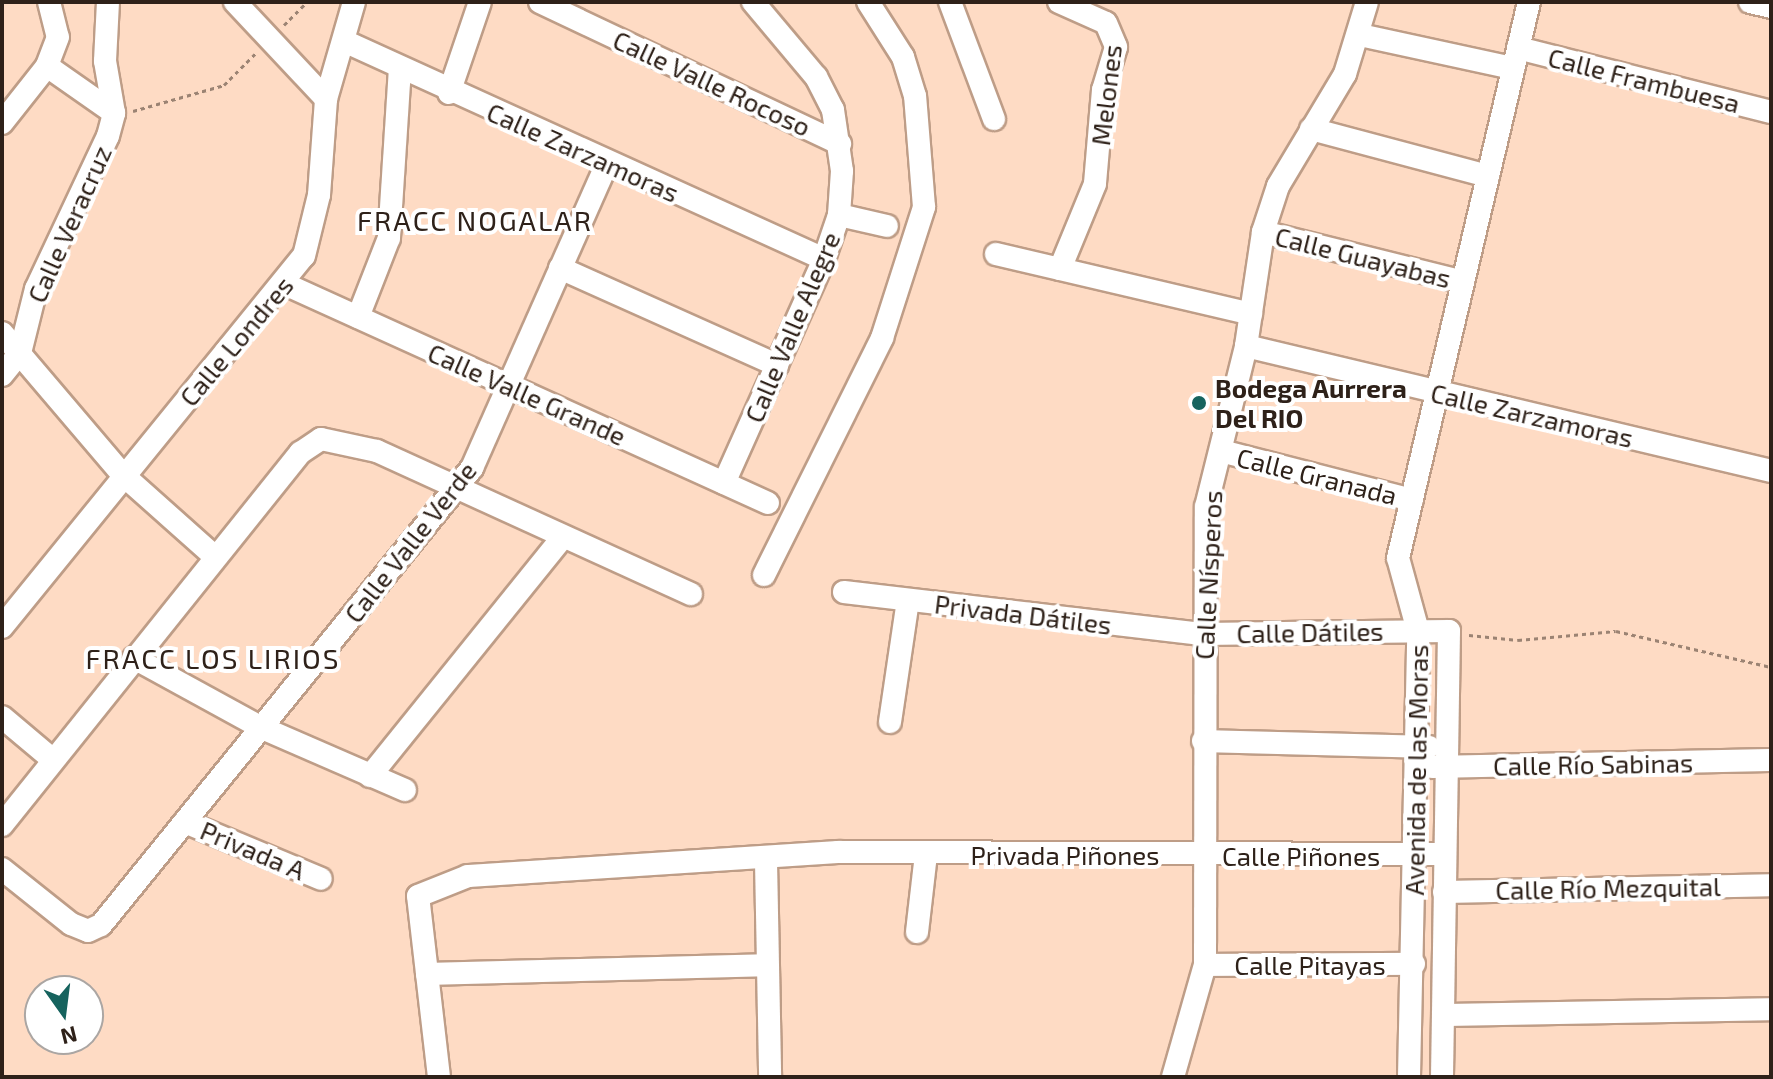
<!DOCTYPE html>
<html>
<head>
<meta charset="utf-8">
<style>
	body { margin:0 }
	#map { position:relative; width:1773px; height:1079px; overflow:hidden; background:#fedbc4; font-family:"Exo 2",sans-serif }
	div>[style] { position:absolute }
	.path>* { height:3px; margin-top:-1.5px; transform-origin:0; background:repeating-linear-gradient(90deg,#9b8373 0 4px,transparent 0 8px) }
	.roads { filter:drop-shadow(2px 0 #be9d87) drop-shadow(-2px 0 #be9d87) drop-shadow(0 2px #be9d87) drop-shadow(0 -2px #be9d87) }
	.minor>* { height:22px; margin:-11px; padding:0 11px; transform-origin:11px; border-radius:11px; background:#fff }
	.dots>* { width:22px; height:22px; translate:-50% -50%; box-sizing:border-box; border:4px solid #fff; border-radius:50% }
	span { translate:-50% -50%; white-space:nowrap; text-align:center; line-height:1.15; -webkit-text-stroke:8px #fff; paint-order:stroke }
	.street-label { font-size:26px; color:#2e2119 }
	.poi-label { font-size:26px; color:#2e2119; font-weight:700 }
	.left { translate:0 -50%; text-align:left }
	.neighbourhood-label { font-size:28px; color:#2e2119; letter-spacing:2px }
	.frame { position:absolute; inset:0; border:4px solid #2e2119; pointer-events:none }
	.north { position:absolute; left:24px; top:975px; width:80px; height:80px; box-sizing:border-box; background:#fff; border:2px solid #aba6a3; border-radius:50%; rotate:166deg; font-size:22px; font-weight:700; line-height:32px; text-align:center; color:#2e2119 }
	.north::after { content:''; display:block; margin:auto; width:28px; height:36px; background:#16635e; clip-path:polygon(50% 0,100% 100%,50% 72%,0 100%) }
</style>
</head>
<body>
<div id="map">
	<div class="path">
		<i style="left:284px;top:25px;width:33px;rotate:-45deg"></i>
		<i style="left:133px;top:111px;width:95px;rotate:-15.9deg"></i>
		<i style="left:224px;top:85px;width:45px;rotate:-45deg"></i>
		<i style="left:1469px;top:635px;width:49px;rotate:5.8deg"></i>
		<i style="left:1518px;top:640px;width:98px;rotate:-5.2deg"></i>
		<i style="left:1616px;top:631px;width:159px;rotate:13.1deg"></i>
	</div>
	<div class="roads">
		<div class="minor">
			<i style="left:49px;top:2px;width:36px;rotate:76deg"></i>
			<i style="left:58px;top:37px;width:31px;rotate:111deg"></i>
			<i style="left:47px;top:66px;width:82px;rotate:35deg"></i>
			<i style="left:235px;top:2px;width:133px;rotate:46.8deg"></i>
			<i style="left:540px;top:2px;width:332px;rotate:25.3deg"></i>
			<i style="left:950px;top:2px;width:125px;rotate:69.4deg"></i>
			<i style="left:1059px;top:2px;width:51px;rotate:24.1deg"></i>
			<i style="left:1106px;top:23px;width:26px;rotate:67deg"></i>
			<i style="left:1116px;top:47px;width:45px;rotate:106.8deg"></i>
			<i style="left:1103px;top:90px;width:94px;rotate:94.9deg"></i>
			<i style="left:1095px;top:184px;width:92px;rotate:112.4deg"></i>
			<i style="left:1750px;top:2px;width:22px;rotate:13deg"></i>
			<i style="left:1360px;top:35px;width:157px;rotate:12.2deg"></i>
			<i style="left:344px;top:41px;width:527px;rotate:24.43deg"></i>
			<i style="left:1518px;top:48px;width:261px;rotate:14.2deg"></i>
			<i style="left:449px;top:93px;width:96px;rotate:-71.2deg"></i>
			<i style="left:2px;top:123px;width:73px;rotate:-51.7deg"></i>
			<i style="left:1311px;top:129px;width:183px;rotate:14.9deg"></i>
			<i style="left:839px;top:215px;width:49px;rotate:12.9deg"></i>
			<i style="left:1263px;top:232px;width:206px;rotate:14deg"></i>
			<i style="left:996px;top:254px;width:262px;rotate:13.2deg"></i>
			<i style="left:560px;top:268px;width:238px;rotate:24.1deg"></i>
			<i style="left:287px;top:285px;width:528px;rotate:24.38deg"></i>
			<i style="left:358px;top:317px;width:85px;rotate:-68.6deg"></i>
			<i style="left:389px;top:238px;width:169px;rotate:-86.3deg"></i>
			<i style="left:2px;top:333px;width:185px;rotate:49.6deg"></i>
			<i style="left:122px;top:474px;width:125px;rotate:41.7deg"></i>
			<i style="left:1246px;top:346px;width:540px;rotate:13.39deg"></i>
			<i style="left:2px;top:375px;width:28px;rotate:-51deg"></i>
			<i style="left:20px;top:353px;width:66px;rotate:-76deg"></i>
			<i style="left:36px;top:289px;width:169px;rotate:-64.8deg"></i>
			<i style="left:108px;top:136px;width:24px;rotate:-75deg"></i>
			<i style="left:114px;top:113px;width:53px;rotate:-99.8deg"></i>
			<i style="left:105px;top:61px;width:59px;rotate:-87.1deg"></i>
			<i style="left:1221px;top:451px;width:197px;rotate:14.4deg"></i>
			<i style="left:724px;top:483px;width:245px;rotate:-65.9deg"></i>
			<i style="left:824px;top:259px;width:46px;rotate:-71.2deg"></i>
			<i style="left:839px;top:215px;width:44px;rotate:-86.1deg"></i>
			<i style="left:842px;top:171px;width:62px;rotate:-98.4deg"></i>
			<i style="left:833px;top:110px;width:37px;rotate:-117deg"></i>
			<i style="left:816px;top:77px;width:98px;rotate:-130deg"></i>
			<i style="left:764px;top:575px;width:265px;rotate:-63.5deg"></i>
			<i style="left:882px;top:338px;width:138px;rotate:-72.2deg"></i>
			<i style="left:924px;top:207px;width:111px;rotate:-94.6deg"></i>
			<i style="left:915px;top:96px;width:41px;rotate:-107.1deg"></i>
			<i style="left:903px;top:57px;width:65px;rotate:-122.5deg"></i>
			<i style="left:844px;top:592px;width:360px;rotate:6.7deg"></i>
			<i style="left:1202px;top:634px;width:247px;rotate:-0.7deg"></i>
			<i style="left:1449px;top:631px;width:446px;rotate:90.9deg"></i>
			<i style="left:2px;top:627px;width:478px;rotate:-50.9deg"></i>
			<i style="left:304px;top:256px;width:63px;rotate:-76.2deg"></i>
			<i style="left:319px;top:195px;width:96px;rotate:-85.8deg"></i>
			<i style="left:326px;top:99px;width:101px;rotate:-73.9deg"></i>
			<i style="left:134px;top:658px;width:144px;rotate:28.7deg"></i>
			<i style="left:260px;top:727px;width:158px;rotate:23.5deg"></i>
			<i style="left:2px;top:717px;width:67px;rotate:40.1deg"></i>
			<i style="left:890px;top:722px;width:123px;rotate:-81.6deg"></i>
			<i style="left:1203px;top:741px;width:226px;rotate:1.5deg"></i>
			<i style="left:1432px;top:767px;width:339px;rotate:-1.2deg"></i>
			<i style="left:370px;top:776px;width:307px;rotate:-51.1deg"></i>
			<i style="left:185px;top:822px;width:147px;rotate:22.7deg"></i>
			<i style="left:2px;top:825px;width:477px;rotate:-51.3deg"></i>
			<i style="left:300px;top:453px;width:25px;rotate:-34deg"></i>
			<i style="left:321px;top:439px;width:57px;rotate:12.1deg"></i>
			<i style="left:377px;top:451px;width:345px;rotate:24.5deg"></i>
			<i style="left:766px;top:861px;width:216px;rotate:88.9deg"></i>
			<i style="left:2px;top:869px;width:88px;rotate:38.6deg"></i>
			<i style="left:71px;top:924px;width:18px;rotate:22deg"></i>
			<i style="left:88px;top:931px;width:14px;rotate:-25deg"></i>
			<i style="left:101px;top:925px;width:589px;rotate:-50.93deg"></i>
			<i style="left:472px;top:468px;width:334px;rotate:-66.1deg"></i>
			<i style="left:1444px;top:892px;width:327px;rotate:-1.2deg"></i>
			<i style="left:917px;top:932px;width:79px;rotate:-83.4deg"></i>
			<i style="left:1205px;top:965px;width:209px;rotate:-0.3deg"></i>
			<i style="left:427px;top:974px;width:336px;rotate:-1.5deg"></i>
			<i style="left:1443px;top:1015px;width:328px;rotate:-1deg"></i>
			<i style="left:439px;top:1077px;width:182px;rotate:-96.6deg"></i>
			<i style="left:418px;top:896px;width:54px;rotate:-21.8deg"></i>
			<i style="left:468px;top:876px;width:371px;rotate:-3.7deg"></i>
			<i style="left:838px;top:852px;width:606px;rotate:0.19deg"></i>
			<i style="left:1173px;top:1077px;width:116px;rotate:-74.1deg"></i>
			<i style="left:1205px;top:965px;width:458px;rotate:-89.9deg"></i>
			<i style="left:1206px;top:507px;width:166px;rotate:-76deg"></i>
			<i style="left:1246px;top:346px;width:115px;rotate:-81.5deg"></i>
			<i style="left:1263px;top:232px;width:48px;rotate:-71.9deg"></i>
			<i style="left:1278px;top:186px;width:131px;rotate:-59.1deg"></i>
			<i style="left:1345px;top:74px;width:75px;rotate:-73deg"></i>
			<i style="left:1409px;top:1077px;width:446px;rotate:-88.8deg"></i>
			<i style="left:1418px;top:631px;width:76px;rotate:-105.3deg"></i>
			<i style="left:1398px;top:558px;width:571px;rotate:-76.74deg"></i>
		</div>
	</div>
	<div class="dots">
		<i style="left:1199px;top:403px;background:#16635e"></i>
	</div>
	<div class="street-label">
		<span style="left:1644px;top:80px;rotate:14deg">Calle Frambuesa</span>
		<span style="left:712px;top:83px;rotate:25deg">Calle Valle Rocoso</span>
		<span style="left:1106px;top:95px;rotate:-83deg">Melones</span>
		<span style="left:583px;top:152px;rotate:24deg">Calle Zarzamoras</span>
		<span style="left:69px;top:224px;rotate:-66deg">Calle Veracruz</span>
		<span style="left:1363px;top:257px;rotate:14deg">Calle Guayabas</span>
		<span style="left:792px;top:327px;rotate:-67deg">Calle Valle Alegre</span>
		<span style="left:236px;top:341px;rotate:-50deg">Calle Londres</span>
		<span style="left:527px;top:394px;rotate:24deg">Calle Valle Grande</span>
		<span style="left:1532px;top:415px;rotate:13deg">Calle Zarzamoras</span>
		<span style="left:1317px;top:476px;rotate:14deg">Calle Granada</span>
		<span style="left:410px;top:542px;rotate:-52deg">Calle Valle Verde</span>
		<span style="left:1208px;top:575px;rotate:-87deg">Calle Nísperos</span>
		<span style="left:1023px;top:614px;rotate:7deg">Privada Dátiles</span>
		<span style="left:1310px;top:632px;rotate:-1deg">Calle Dátiles</span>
		<span style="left:1593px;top:764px;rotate:-1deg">Calle Río Sabinas</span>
		<span style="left:1416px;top:770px;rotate:-89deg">Avenida de las Moras</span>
		<span style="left:253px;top:850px;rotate:23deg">Privada A</span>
		<span style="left:1065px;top:855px">Privada Piñones</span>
		<span style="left:1301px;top:856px">Calle Piñones</span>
		<span style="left:1608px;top:888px;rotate:-1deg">Calle Río Mezquital</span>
		<span style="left:1310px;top:965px">Calle Pitayas</span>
	</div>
	<div class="poi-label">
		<span class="left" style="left:1215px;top:403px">Bodega Aurrera<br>Del RIO</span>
	</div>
	<div class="neighbourhood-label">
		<span style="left:475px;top:220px">FRACC NOGALAR</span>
		<span style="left:213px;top:658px">FRACC LOS LIRIOS</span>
	</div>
	<div class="frame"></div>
	<div class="north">N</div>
</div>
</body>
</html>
